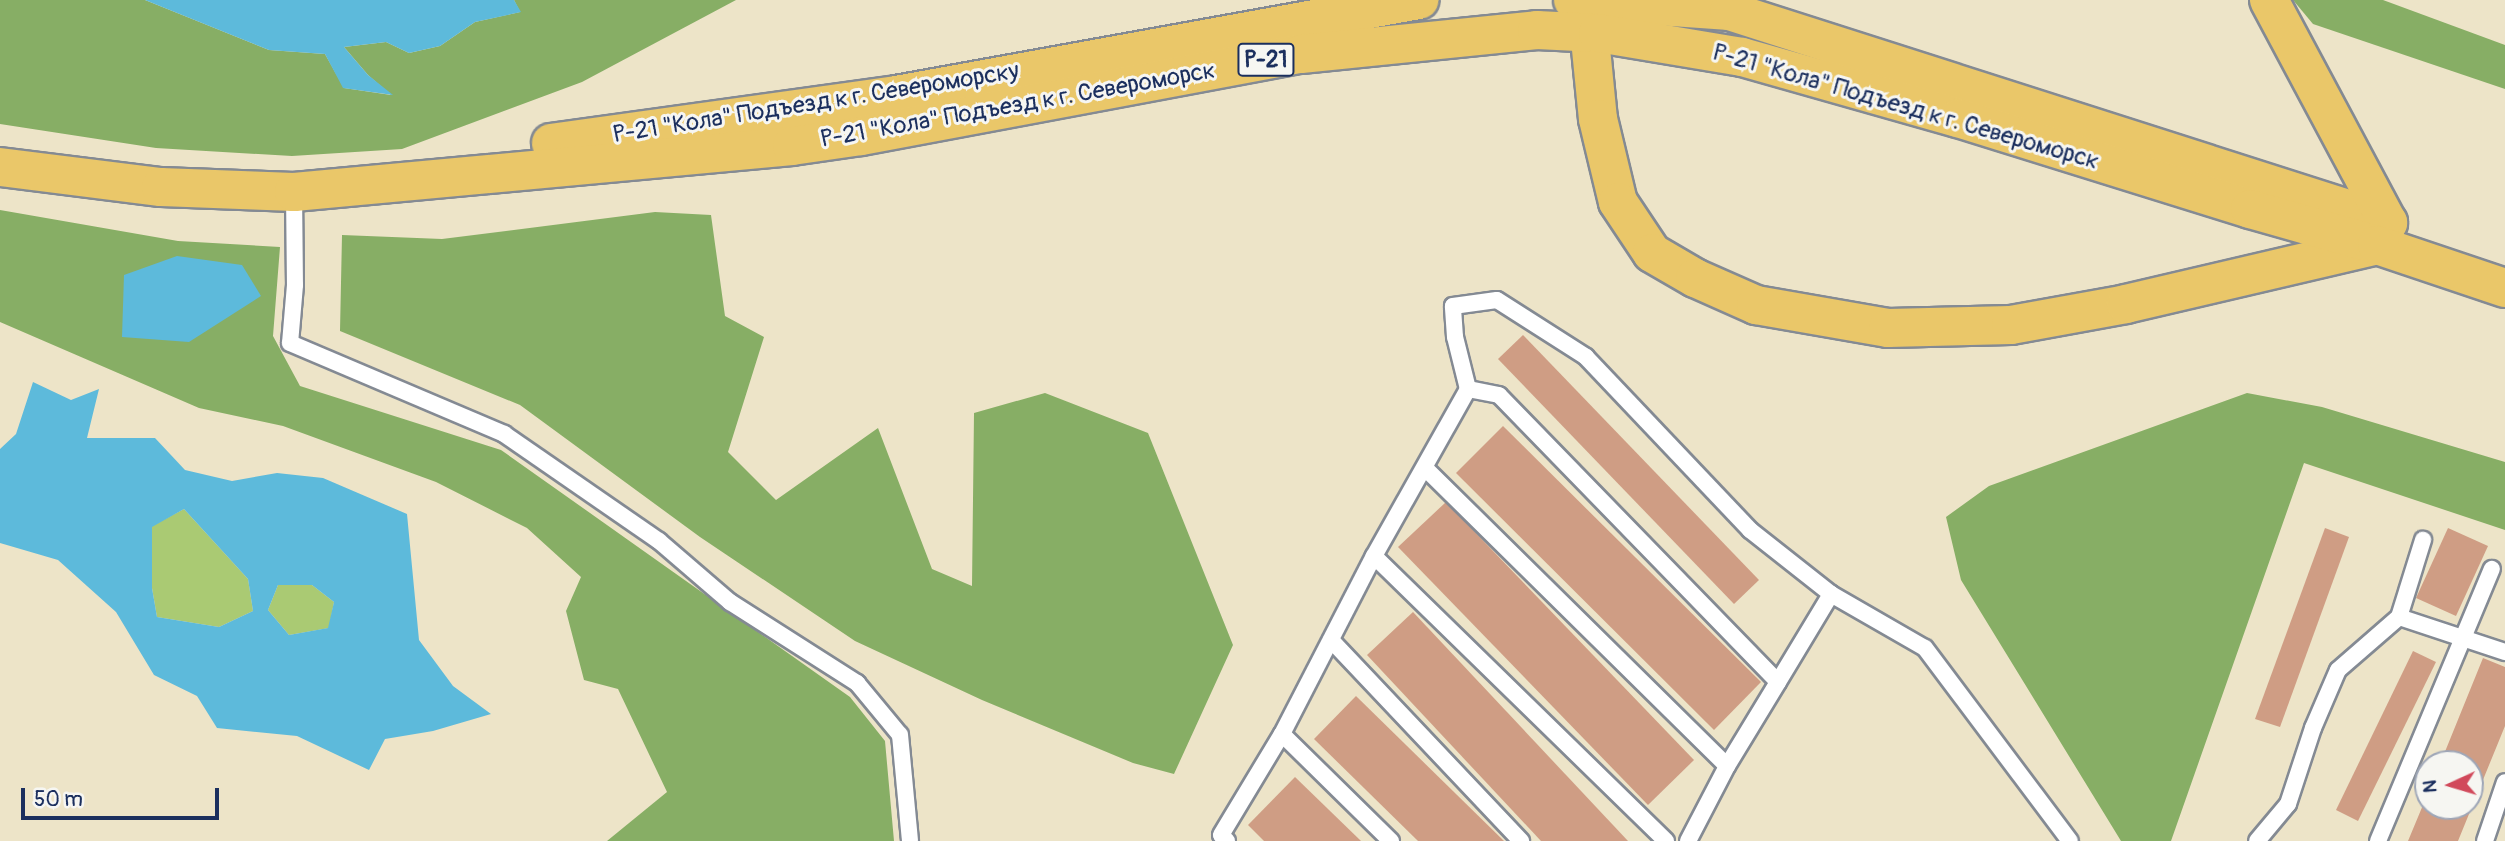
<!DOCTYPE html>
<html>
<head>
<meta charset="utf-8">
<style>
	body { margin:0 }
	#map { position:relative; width:2505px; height:841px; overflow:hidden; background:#ede4c8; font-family:Pangolin,sans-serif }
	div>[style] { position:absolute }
	.green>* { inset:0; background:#aaca73 }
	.forest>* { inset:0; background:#87ae65 }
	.water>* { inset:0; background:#5dbadb }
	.building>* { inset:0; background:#cf9d84 }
	.roads { filter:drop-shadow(2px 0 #848a93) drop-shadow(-2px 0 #848a93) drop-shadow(0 2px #848a93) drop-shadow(0 -2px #848a93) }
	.lane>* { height:16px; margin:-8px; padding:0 8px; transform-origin:8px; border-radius:8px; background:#fff }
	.primary>* { height:38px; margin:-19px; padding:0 19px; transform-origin:19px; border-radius:19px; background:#eac769 }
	span { translate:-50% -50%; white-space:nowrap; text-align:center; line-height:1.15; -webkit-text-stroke:6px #f6f6f2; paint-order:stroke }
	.shield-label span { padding:2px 5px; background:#f6f6f2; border:2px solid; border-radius:5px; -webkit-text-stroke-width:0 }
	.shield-label { font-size:23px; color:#1b2f5e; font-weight:700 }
	.street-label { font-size:24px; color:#1b2f5e }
	.north { position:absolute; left:2414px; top:750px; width:70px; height:70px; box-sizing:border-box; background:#f6f6f2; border:2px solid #9ea6b7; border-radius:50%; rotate:266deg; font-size:19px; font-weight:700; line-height:28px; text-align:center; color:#1b2f5e }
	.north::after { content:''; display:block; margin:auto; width:24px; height:32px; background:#d1495b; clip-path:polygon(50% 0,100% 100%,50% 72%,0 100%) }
	.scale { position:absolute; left:21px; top:788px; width:198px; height:32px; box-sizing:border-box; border:4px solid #1b2f5e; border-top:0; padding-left:9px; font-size:21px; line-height:24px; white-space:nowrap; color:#1b2f5e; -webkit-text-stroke:5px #f6f6f2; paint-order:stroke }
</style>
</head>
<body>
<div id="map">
	<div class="green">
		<i style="clip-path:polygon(184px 509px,248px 579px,253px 611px,219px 627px,157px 617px,152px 588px,152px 526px)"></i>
		<i style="clip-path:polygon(278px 585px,312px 585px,334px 602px,329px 628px,289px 635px,268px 610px)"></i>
	</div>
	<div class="forest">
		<i style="clip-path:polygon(0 0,145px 0,269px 50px,325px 54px,344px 88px,391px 95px,368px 75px,344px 47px,386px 42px,409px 53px,440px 46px,475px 22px,520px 12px,514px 0,736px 0,582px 82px,402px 149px,292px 156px,156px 148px,0 124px)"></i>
		<i style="clip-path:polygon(2293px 0,2383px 0,2505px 45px,2505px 89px,2313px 24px)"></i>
		<i style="clip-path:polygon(0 210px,178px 241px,280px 247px,273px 336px,300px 386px,501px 450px,850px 697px,885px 741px,894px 841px,607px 841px,667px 792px,618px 689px,584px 680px,566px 611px,581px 577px,527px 528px,436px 482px,283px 426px,199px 408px,0 322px)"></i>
		<i style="clip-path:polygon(655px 212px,711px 215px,725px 316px,764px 337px,728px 452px,776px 500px,878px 428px,932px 569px,972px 586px,974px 413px,1045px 393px,1148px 433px,1233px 645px,1174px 774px,1133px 763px,982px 700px,855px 641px,700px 537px,520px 405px,340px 331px,342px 235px,442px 239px)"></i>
		<i style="clip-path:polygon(2247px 393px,2322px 407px,2505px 462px,2505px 530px,2304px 463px,2171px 841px,2121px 841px,1961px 580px,1946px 517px,1989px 486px)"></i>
	</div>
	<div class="water">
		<i style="clip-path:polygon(145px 0,514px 0,521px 12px,475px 22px,440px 46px,409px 53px,386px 42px,344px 47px,368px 75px,393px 95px,343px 88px,325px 54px,269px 50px)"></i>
		<i style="clip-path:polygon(177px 256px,242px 265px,261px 296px,189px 342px,122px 337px,124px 275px)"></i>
		<i style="clip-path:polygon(evenodd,33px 382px,71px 400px,99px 389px,87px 438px,155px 438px,185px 470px,232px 481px,277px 473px,323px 478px,407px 514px,419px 640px,453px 686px,491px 714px,433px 731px,385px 739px,369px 770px,297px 736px,217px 728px,197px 696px,154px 675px,116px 612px,58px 560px,0 543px,0 449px,16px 434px,33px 382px,184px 509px,248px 579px,253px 611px,219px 627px,157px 617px,152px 588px,152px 527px,184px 509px,33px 382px,278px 585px,312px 585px,334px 602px,328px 628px,289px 635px,268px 610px,278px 585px)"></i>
	</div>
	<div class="building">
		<i style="clip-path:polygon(1523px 335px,1759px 580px,1734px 604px,1498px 359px)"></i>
		<i style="clip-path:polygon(1503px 426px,1761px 682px,1714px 730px,1456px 473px)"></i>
		<i style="clip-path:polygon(1446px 502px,1694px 760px,1648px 805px,1398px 547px)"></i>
		<i style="clip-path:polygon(2325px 528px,2349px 537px,2280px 727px,2255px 719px)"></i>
		<i style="clip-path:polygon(2448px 528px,2488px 546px,2456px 616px,2416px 598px)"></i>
		<i style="clip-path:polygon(1413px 612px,1628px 841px,1541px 841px,1367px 655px)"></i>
		<i style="clip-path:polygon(2413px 651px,2436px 662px,2358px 821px,2336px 810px)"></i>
		<i style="clip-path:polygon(2483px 658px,2505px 667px,2505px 726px,2458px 841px,2408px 841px,2428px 793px,2428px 806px,2470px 806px,2470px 764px,2440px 764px)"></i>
		<i style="clip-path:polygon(1356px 696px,1504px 841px,1418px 841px,1314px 739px)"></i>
		<i style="clip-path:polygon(1295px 777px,1361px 841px,1264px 841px,1248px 825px)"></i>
	</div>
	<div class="roads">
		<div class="lane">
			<i style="left:294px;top:192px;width:93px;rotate:89.4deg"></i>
			<i style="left:295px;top:285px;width:58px;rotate:94.9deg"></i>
			<i style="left:290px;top:343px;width:233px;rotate:23deg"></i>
			<i style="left:504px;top:434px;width:188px;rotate:34.6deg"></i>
			<i style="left:659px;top:541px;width:94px;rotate:40.7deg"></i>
			<i style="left:730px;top:602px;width:151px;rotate:32.5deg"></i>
			<i style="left:857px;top:683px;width:67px;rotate:50.4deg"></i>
			<i style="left:900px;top:735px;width:106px;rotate:84.6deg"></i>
			<i style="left:1425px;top:468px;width:424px;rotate:44.6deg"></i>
			<i style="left:1374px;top:556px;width:408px;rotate:44.3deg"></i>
			<i style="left:2399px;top:617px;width:81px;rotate:-72.7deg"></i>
			<i style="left:1331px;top:640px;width:277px;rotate:46.6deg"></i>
			<i style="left:1778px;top:682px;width:103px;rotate:-58.9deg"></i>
			<i style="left:1282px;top:734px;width:153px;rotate:44.5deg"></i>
			<i style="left:1227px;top:841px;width:8px;rotate:-135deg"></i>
			<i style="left:1221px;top:835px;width:118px;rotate:-58.9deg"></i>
			<i style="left:1282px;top:734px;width:200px;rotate:-62.7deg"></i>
			<i style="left:1374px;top:556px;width:192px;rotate:-60.6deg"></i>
			<i style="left:1688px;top:841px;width:85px;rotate:-62.5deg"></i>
			<i style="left:1727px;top:766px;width:98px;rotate:-58.7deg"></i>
			<i style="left:1778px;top:682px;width:400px;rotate:-134.2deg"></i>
			<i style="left:1499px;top:395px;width:32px;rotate:-169deg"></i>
			<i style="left:1468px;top:389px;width:54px;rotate:-104deg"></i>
			<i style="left:1455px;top:337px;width:31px;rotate:-94deg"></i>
			<i style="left:1453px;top:306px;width:44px;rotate:-7.8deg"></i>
			<i style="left:1497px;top:300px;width:106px;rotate:32.6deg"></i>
			<i style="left:1586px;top:357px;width:238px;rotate:46.5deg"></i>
			<i style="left:1750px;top:530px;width:103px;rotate:38.3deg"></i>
			<i style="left:1831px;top:594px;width:108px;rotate:29.9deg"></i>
			<i style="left:1925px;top:648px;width:241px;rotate:53.1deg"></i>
			<i style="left:2257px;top:841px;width:48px;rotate:-50deg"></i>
			<i style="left:2288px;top:804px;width:80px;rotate:-71.8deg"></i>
			<i style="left:2313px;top:728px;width:63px;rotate:-66.7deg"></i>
			<i style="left:2338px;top:670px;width:81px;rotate:-41deg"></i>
			<i style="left:2399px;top:617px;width:112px;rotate:18.3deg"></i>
			<i style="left:2378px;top:841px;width:295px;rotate:-67.3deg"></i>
			<i style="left:2485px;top:841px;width:62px;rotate:-71.3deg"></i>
		</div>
		<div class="primary">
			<i style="left:1573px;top:0;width:156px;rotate:4deg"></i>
			<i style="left:1729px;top:11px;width:692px;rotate:17.75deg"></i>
			<i style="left:2269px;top:0;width:253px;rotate:61.9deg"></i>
			<i style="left:1590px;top:39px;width:80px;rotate:84.3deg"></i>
			<i style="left:1598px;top:119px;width:85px;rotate:76.5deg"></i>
			<i style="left:1618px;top:202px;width:61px;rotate:56.3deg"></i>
			<i style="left:1652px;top:253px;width:50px;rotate:30.2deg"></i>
			<i style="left:1695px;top:278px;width:67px;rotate:23.9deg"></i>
			<i style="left:1756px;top:305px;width:134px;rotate:9.9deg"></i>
			<i style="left:1888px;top:328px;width:123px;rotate:-1.4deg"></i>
			<i style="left:2011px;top:325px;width:117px;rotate:-10.3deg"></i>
			<i style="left:2126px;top:304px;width:254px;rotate:-13.2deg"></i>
			<i style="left:551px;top:143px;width:348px;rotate:-7.9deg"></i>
			<i style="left:896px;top:95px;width:532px;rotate:-10.3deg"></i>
			<i style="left:0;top:167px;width:162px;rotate:7.1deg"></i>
			<i style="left:161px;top:187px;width:133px;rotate:2.2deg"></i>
			<i style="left:294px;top:192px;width:500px;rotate:-5.28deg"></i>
			<i style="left:792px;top:146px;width:70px;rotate:-8.2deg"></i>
			<i style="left:861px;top:136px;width:448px;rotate:-10.6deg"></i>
			<i style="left:1301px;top:54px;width:237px;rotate:-5.8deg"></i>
			<i style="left:1537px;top:30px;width:61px;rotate:2.8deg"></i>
			<i style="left:1598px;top:33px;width:146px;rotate:9.5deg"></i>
			<i style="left:1742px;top:57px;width:224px;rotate:15.8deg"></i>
			<i style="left:1958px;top:118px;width:306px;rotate:17.3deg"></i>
			<i style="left:2250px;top:209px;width:132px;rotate:15.8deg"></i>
			<i style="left:2377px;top:245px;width:135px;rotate:18.6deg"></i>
		</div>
	</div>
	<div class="shield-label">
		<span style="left:1266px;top:60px">Р-21</span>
	</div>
	<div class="street-label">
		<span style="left:816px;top:103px;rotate:-9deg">Р-21 "Кола" Подъезд к г. Североморску</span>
		<span style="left:1018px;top:105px;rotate:-10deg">Р-21 "Кола" Подъезд к г. Североморск</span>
		<span style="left:1906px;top:107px;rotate:16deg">Р-21 "Кола" Подъезд к г. Североморск</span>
	</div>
	<div class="north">N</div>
	<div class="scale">50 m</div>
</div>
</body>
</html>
